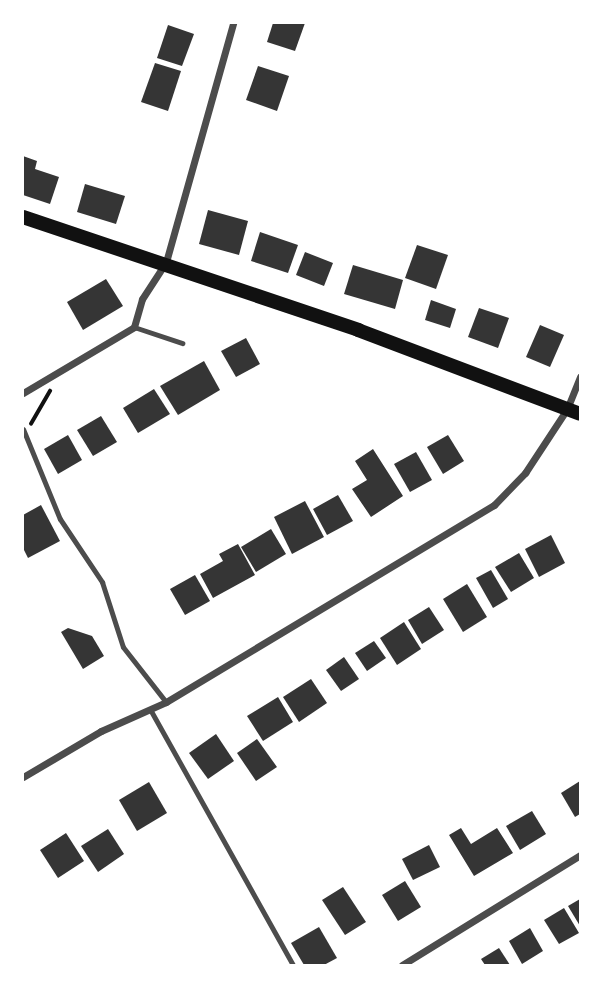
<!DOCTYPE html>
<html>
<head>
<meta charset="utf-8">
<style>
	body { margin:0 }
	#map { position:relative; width:603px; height:988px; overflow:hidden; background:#fff; font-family:Roboto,sans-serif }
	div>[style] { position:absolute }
	.building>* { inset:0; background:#353535 }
	.path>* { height:3.5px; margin:-1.75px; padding:0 1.75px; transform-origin:1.75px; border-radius:1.75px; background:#111 }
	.service>* { height:5px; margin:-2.5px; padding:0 2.5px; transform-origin:2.5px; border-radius:2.5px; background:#4c4c4c }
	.minor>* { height:7px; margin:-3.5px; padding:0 3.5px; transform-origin:3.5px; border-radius:3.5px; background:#4c4c4c }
	.secondary>* { height:14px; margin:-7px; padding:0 7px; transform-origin:7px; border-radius:7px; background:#111 }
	span { translate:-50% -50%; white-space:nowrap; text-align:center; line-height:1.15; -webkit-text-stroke:5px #fff; paint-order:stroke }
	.frame { position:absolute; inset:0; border:24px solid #fff; pointer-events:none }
</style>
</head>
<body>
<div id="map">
	<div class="building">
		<i style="clip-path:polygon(273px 23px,305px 23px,295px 51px,267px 42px)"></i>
		<i style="clip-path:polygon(168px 25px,194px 34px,182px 66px,157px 58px)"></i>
		<i style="clip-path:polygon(155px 63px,181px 71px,168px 111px,141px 102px)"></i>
		<i style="clip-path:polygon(258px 66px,289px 76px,277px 111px,246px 100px)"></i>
		<i style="clip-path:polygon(23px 156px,37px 161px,35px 169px,59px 177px,50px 204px,23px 195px)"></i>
		<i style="clip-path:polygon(85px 184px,125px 196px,116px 224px,77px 212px)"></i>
		<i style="clip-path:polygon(208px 210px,248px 221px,239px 255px,199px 244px)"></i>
		<i style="clip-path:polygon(260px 232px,298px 245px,288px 273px,251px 261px)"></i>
		<i style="clip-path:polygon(417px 245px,448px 255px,436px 289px,405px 278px)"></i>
		<i style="clip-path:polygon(305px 252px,333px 263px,324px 286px,296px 275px)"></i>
		<i style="clip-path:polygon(353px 265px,403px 280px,395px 309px,344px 294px)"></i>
		<i style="clip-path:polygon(106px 279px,123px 306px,83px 330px,67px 302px)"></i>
		<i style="clip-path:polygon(431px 300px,456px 309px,450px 328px,425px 320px)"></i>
		<i style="clip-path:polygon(479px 308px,509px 318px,498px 348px,468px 337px)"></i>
		<i style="clip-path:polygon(540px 325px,564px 335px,550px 367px,526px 357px)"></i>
		<i style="clip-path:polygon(246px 338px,260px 364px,236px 377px,221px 351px)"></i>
		<i style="clip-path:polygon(204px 361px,220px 390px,178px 415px,160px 386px)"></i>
		<i style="clip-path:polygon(154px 389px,170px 414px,138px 433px,123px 408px)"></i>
		<i style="clip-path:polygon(101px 416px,117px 442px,93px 456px,77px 430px)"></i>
		<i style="clip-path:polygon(68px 435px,82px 460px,58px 474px,44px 449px)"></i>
		<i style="clip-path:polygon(448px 435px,464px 461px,443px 474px,427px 447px)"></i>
		<i style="clip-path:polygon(373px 449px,403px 496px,371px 517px,352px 489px,367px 480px,355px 461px)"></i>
		<i style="clip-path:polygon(416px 452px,432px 480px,410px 492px,394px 464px)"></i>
		<i style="clip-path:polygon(338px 495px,353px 521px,327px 535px,313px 509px)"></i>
		<i style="clip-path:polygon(305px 501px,324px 537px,292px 554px,274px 517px)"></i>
		<i style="clip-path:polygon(41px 505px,60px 541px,28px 558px,23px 548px,23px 515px)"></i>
		<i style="clip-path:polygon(271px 529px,286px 554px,256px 572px,241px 547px)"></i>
		<i style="clip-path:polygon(551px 535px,565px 563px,539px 577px,525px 549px)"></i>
		<i style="clip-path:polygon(238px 544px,255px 575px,213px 598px,200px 574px,223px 561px,219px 554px)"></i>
		<i style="clip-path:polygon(519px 553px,534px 578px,511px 592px,495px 567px)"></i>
		<i style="clip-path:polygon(491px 570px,508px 599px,493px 608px,476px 578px)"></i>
		<i style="clip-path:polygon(195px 575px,210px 601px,185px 615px,170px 589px)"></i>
		<i style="clip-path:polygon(467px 584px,487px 617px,463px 632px,443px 599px)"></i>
		<i style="clip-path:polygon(429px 607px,444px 630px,422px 644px,408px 620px)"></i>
		<i style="clip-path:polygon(404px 622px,421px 649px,397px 665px,380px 638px)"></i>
		<i style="clip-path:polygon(68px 628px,92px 636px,104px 656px,83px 669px,61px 632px)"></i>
		<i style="clip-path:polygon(374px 641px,386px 658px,367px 671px,355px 653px)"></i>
		<i style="clip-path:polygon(344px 657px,359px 679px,341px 691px,326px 670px)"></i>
		<i style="clip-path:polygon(311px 679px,327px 703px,299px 722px,283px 697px)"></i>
		<i style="clip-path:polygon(278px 697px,293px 722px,263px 741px,247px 716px)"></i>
		<i style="clip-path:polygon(216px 734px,234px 761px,208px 779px,189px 753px)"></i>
		<i style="clip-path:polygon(257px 739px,277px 767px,256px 781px,237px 753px)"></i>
		<i style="clip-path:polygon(580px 781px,580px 814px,575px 817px,561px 793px)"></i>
		<i style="clip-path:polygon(149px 782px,167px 813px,137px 831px,119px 800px)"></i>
		<i style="clip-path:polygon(532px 811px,546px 834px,520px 850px,506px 826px)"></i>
		<i style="clip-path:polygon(461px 828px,471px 844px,497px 828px,513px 853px,474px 876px,449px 835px)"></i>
		<i style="clip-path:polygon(108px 829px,124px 854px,98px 872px,81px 846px)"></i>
		<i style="clip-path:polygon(66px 833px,84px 861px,58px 878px,40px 850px)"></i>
		<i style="clip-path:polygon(429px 845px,440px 867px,413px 880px,402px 859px)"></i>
		<i style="clip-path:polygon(405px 881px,421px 907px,398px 921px,382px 895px)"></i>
		<i style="clip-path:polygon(343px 887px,366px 922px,345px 935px,322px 900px)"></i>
		<i style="clip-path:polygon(580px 899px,580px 926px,568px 906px)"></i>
		<i style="clip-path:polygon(564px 908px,579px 933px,559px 944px,544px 920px)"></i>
		<i style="clip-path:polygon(319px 927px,337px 958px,324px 965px,304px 965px,291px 943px)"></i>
		<i style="clip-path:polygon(530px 928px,543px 951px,522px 964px,509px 941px)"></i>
		<i style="clip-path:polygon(499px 948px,510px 965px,485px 965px,481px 959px)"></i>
	</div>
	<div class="path">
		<i style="left:31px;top:424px;width:38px;rotate:-60deg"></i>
	</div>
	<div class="service">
		<i style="left:134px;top:327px;width:51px;rotate:18.4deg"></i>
		<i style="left:23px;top:429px;width:97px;rotate:67.7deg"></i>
		<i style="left:60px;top:519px;width:76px;rotate:56.3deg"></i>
		<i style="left:102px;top:582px;width:68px;rotate:72.1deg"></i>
		<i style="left:123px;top:647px;width:70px;rotate:52deg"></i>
		<i style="left:151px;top:711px;width:291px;rotate:60.8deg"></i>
	</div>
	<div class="minor">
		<i style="left:23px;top:393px;width:129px;rotate:-30.7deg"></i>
		<i style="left:134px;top:327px;width:29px;rotate:-74deg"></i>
		<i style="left:142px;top:299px;width:44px;rotate:-57deg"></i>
		<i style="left:166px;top:262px;width:248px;rotate:-74.3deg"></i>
		<i style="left:23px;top:777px;width:91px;rotate:-30.5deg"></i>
		<i style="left:101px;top:731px;width:71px;rotate:-24deg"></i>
		<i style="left:166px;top:702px;width:383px;rotate:-31deg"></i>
		<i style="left:494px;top:505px;width:45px;rotate:-45.9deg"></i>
		<i style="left:525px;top:473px;width:77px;rotate:-56.7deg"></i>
		<i style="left:567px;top:409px;width:35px;rotate:-68deg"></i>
		<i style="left:402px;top:965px;width:209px;rotate:-31.7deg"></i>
	</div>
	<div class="secondary">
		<i style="left:23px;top:217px;width:354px;rotate:18.6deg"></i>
		<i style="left:358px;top:330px;width:237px;rotate:20.7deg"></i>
	</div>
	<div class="frame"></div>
</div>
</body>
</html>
